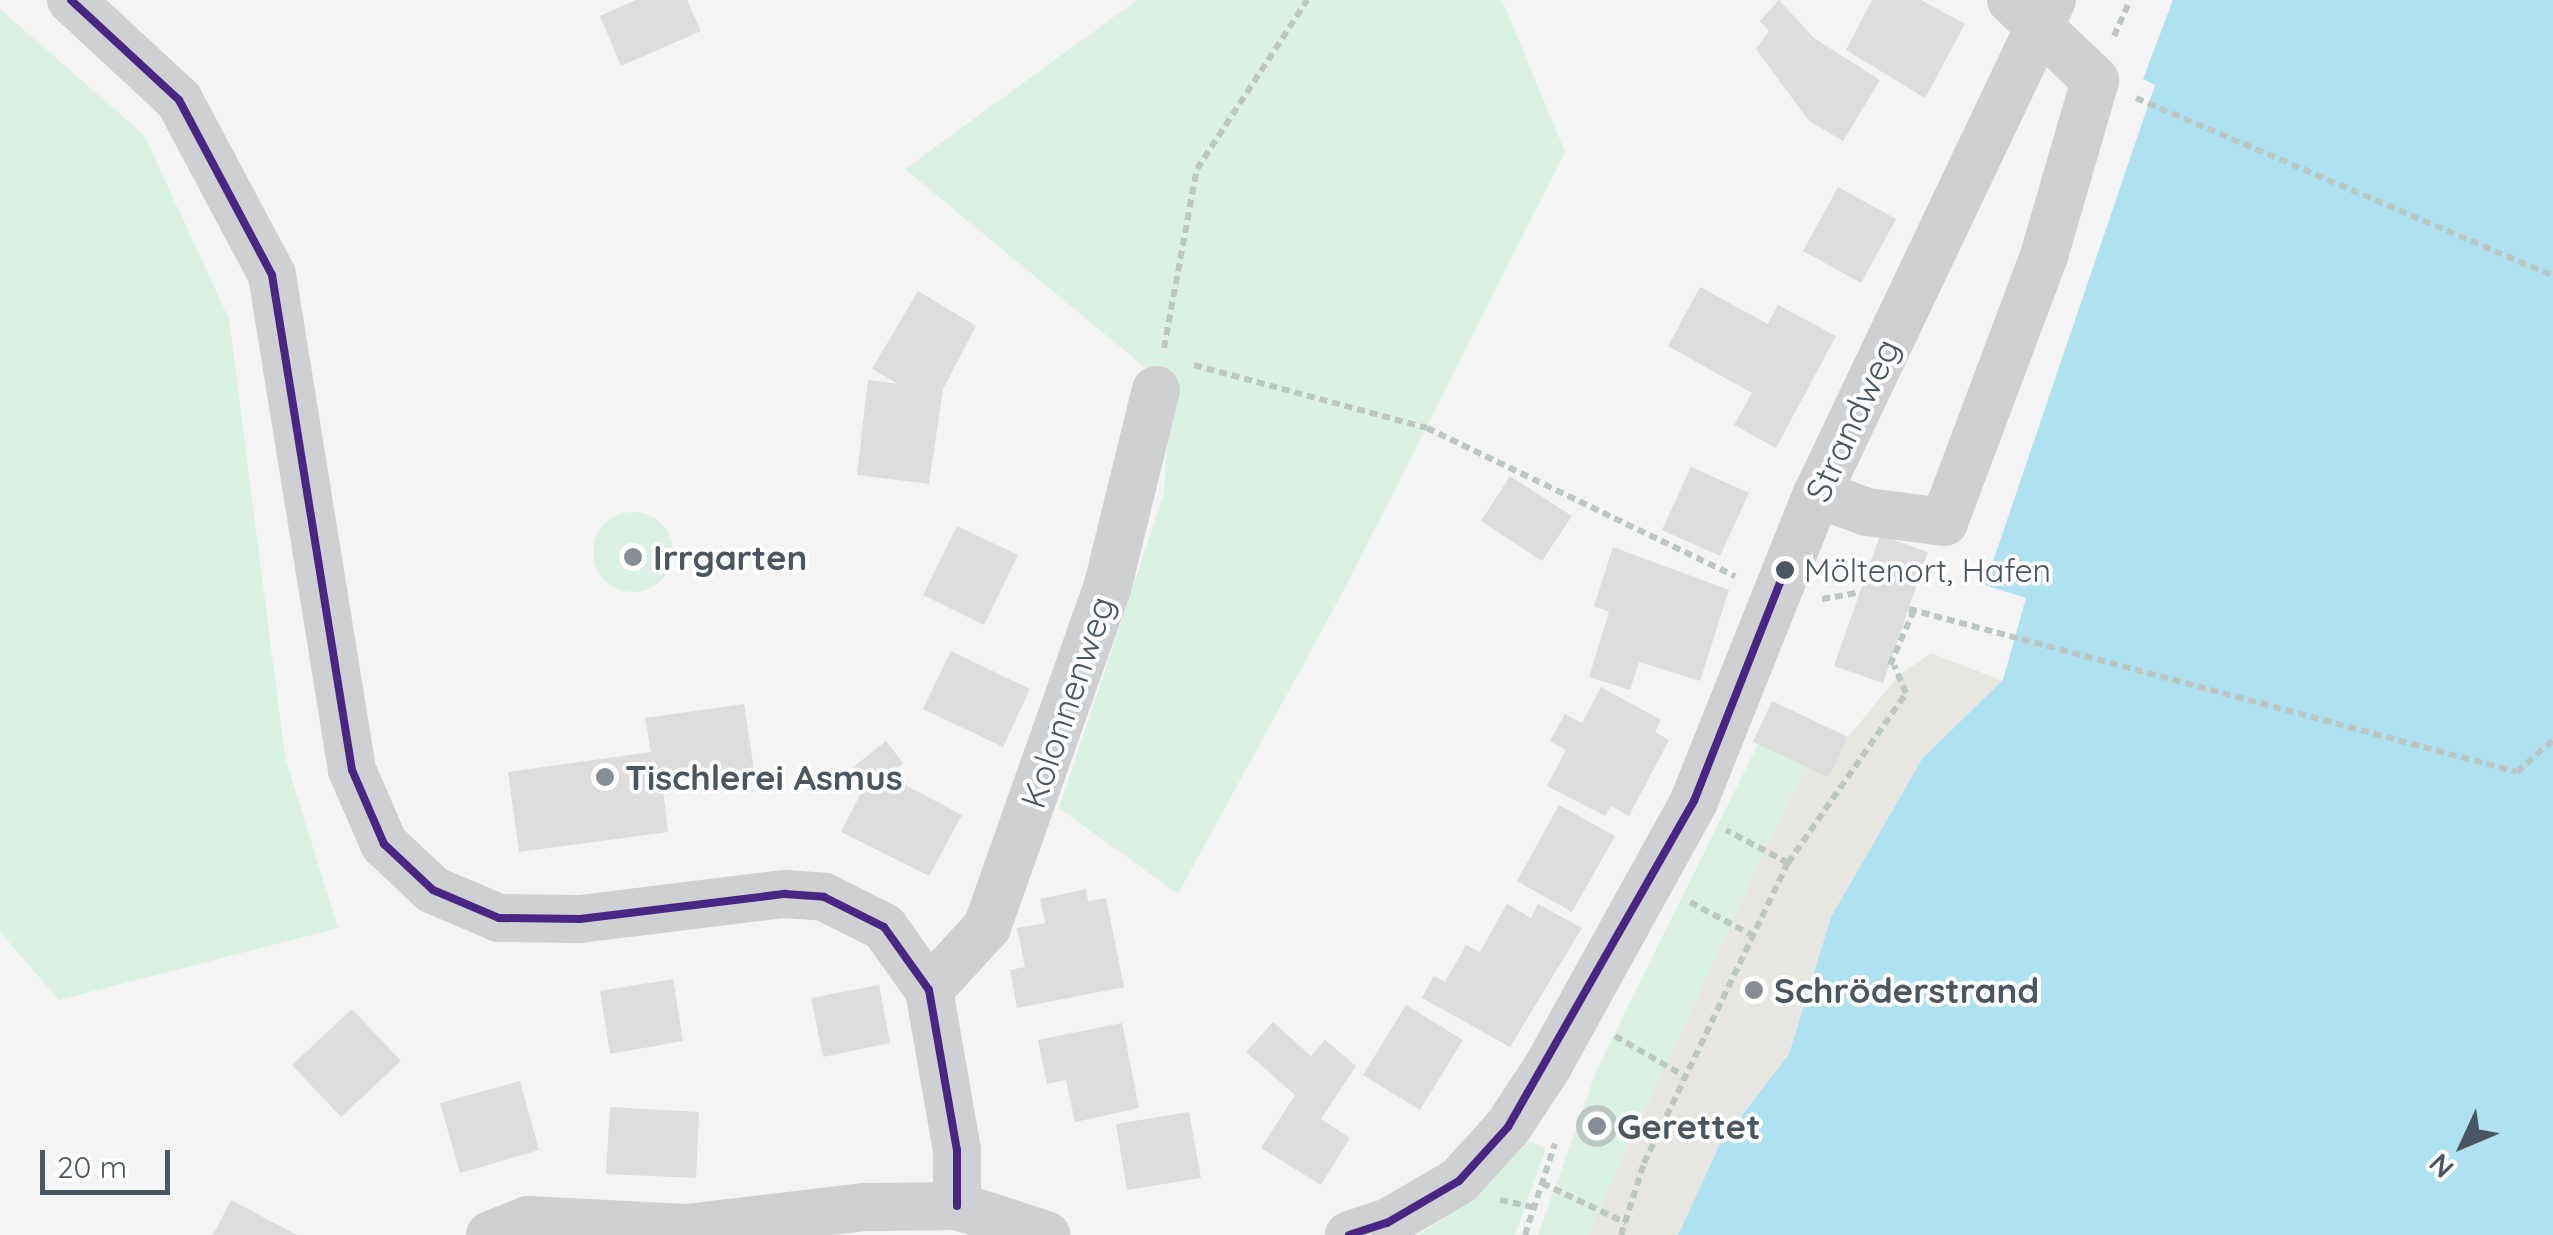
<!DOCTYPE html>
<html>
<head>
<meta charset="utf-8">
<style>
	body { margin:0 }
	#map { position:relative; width:2553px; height:1235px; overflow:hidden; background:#f4f4f4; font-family:Quicksand,sans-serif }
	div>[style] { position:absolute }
	.green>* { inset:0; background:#d9f2e3 }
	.round { border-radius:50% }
	.sand>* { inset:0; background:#e7e6e1 }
	.water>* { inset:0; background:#aee2f0 }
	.building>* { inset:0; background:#ddddde }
	.path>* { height:6px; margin-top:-3px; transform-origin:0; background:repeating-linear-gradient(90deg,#bcc7c4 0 8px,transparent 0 13px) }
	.path>.ring { margin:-3px; padding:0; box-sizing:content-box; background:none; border:6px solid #bcc7c4; border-radius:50% }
	.minor>* { height:48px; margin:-24px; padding:0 24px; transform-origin:24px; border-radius:24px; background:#ced0d2 }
	.bus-1>* { height:8px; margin:-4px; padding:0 4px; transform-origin:4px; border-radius:4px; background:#482683 }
	.dots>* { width:28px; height:28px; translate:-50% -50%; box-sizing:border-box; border:5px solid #fff; border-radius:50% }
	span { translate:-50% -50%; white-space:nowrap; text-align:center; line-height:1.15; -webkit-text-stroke:8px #fff; paint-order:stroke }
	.bus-label { font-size:32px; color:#4a5661 }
	.left { translate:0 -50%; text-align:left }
	.street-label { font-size:35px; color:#4a5661 }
	.poi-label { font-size:35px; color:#4a5661; font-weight:700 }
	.north { position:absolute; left:2413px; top:1095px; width:100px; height:100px; -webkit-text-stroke:8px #fff; paint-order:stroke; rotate:226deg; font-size:28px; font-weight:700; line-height:40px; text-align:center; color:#4a5661 }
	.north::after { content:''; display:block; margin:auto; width:35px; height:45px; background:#4a5661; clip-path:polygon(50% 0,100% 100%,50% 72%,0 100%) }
	.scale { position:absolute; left:40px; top:1150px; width:130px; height:45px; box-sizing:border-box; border:5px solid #4a5661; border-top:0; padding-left:12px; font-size:30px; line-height:35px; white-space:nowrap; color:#4a5661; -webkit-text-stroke:8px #fff; paint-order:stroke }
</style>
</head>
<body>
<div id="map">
	<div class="green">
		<i style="clip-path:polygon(1137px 0,1502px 0,1565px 152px,1345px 588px,1178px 894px,1059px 808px,1164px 493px,1171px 389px,905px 169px)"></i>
		<i style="clip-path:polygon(0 9px,144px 135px,229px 319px,285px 757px,338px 928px,59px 1000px,0 932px)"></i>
		<i class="round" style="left:593px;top:512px;width:80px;height:80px"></i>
		<i style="clip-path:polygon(1758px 744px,1809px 769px,1791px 794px,1587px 1235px,1538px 1235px,1598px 1067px)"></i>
		<i style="clip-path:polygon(1529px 1141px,1546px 1148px,1515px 1235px,1419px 1235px,1477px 1193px)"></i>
	</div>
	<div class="sand">
		<i style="clip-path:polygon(1931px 653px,2003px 681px,1922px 759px,1831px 917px,1789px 1054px,1720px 1144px,1678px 1235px,1587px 1235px,1791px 794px,1809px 769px,1829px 778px,1848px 737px,1899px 675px)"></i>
	</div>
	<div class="water">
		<i style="clip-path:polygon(2173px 0,2553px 0,2553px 1235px,1678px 1235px,1720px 1144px,1789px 1054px,1831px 917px,1922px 759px,2003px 680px,2026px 598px,1985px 585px,2155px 85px,2143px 79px)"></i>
	</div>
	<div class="building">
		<i style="clip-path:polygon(636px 0,687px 0,701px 31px,621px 66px,600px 16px)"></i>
		<i style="clip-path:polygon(1779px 0,1814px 38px,1880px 80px,1843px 141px,1809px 121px,1756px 49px,1769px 31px,1760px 21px)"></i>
		<i style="clip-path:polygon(1872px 0,1921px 0,1965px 24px,1925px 98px,1846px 50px)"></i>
		<i style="clip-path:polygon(1838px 187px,1896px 219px,1861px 283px,1803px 251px)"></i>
		<i style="clip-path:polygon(1700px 287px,1768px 324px,1778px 305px,1836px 336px,1776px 448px,1734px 425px,1752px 393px,1668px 346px)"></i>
		<i style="clip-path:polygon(918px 291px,976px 326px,943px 389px,929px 484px,857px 475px,868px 380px,898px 384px,872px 369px)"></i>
		<i style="clip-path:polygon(1691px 467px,1749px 493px,1720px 556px,1662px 530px)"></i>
		<i style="clip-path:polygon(1510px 476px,1572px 516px,1542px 561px,1481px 521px)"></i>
		<i style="clip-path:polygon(957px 526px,1018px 555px,984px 625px,923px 595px)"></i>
		<i style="clip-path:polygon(1880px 535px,1928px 552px,1883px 683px,1834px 666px)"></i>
		<i style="clip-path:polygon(1613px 547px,1729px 590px,1700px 681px,1639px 662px,1630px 690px,1589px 677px,1609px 612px,1594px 606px)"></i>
		<i style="clip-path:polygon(951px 651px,1030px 689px,1003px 747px,923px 709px)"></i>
		<i style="clip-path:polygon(1601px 687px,1661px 720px,1655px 732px,1669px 740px,1629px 816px,1611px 806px,1605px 816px,1547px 786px,1566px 750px,1550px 741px,1565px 714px,1582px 723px)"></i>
		<i style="clip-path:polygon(1772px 701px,1848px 737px,1829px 778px,1753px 742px)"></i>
		<i style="clip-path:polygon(744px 704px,754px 770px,662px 783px,668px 832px,519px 852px,508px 772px,651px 752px,645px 718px)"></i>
		<i style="clip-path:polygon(886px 741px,903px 763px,888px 776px,962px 815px,929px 876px,841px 832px,862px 791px,847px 772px)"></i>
		<i style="clip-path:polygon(1559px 805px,1615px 836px,1572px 912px,1517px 881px)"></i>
		<i style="clip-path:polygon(1086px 889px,1088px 901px,1106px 898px,1124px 987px,1017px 1008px,1010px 970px,1025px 967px,1017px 928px,1045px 923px,1040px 899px)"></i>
		<i style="clip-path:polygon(1507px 904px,1531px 918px,1538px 904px,1582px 928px,1510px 1047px,1422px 998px,1434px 976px,1445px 982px,1466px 945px,1480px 952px)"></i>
		<i style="clip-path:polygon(673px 979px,683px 1041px,610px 1054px,600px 991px)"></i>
		<i style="clip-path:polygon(879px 985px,890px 1043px,823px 1057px,811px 998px)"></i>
		<i style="clip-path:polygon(1406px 1005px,1463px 1040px,1420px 1110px,1363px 1075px)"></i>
		<i style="clip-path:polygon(352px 1009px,401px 1061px,341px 1117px,292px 1065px)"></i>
		<i style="clip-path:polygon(1273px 1022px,1311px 1056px,1325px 1040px,1356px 1066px,1321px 1119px,1350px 1138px,1321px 1185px,1261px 1148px,1295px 1095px,1246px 1052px)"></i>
		<i style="clip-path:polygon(1122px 1023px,1139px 1108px,1075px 1122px,1066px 1080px,1047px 1084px,1038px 1040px)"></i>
		<i style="clip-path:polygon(520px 1081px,539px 1150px,460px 1173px,440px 1103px)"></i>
		<i style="clip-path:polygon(610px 1107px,699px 1112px,696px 1178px,606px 1174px)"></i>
		<i style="clip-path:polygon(1189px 1112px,1201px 1178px,1127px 1190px,1116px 1124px)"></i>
		<i style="clip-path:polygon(231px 1200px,297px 1235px,213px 1235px)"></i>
	</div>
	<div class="path">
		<i style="left:2114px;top:36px;width:39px;rotate:-66deg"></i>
		<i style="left:2136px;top:98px;width:453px;rotate:23.1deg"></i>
		<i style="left:1164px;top:348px;width:182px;rotate:-79.6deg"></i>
		<i style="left:1197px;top:169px;width:202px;rotate:-56.9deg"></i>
		<i style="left:1194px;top:365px;width:241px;rotate:15.1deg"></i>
		<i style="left:1427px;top:428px;width:342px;rotate:25.7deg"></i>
		<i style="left:1822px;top:599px;width:39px;rotate:-10deg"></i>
		<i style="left:1909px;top:609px;width:629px;rotate:15.01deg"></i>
		<i style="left:2517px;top:772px;width:48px;rotate:-41.6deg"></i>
		<i style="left:1890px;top:665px;width:60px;rotate:-66.4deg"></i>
		<i style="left:1788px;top:863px;width:207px;rotate:-55.2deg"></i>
		<i style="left:1906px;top:693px;width:30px;rotate:-113deg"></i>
		<i style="left:1690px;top:902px;width:72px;rotate:28deg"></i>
		<i style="left:1615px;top:1036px;width:82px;rotate:30deg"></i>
		<i class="ring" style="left:1579px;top:1108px;width:30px;height:30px"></i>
		<i style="left:1542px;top:1183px;width:93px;rotate:25.5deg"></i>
		<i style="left:1500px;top:1200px;width:35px;rotate:12deg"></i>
		<i style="left:1525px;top:1235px;width:96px;rotate:-71.8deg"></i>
		<i style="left:1621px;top:1235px;width:76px;rotate:-72.3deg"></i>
		<i style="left:1644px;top:1163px;width:333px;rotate:-64.4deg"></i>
		<i style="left:1788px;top:863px;width:70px;rotate:-152deg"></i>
	</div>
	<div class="minor">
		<i style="left:71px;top:0;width:147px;rotate:42.8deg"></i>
		<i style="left:179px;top:100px;width:198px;rotate:62deg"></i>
		<i style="left:272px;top:275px;width:501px;rotate:80.82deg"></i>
		<i style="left:352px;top:770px;width:81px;rotate:66.6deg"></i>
		<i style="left:384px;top:844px;width:67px;rotate:43.2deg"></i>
		<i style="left:433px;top:890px;width:72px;rotate:23deg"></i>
		<i style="left:499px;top:918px;width:81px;rotate:0.7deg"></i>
		<i style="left:580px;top:919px;width:207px;rotate:-7deg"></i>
		<i style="left:785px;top:894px;width:39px;rotate:4deg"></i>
		<i style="left:824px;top:897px;width:67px;rotate:26.6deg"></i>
		<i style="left:884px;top:927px;width:77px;rotate:54.5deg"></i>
		<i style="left:929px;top:990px;width:162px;rotate:80.1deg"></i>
		<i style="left:957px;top:1150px;width:56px;rotate:90deg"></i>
		<i style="left:1817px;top:494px;width:53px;rotate:19.8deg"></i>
		<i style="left:1867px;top:512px;width:78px;rotate:7.4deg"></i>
		<i style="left:1944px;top:522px;width:284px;rotate:-69.4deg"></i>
		<i style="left:2044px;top:256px;width:183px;rotate:-73.8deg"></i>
		<i style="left:2095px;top:80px;width:116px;rotate:-136.4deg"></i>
		<i style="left:929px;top:990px;width:86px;rotate:-47.4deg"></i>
		<i style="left:987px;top:927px;width:359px;rotate:-70.5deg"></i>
		<i style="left:1107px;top:589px;width:205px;rotate:-76.2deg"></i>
		<i style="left:490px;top:1235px;width:41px;rotate:-21.5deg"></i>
		<i style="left:528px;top:1220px;width:158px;rotate:2.9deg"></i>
		<i style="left:686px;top:1228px;width:181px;rotate:-6.7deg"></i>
		<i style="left:866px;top:1207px;width:91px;rotate:-0.6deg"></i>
		<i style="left:957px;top:1206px;width:94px;rotate:18deg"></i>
		<i style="left:1349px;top:1235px;width:40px;rotate:-18deg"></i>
		<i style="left:1387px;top:1223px;width:83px;rotate:-30.3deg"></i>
		<i style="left:1459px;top:1181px;width:73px;rotate:-47.8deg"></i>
		<i style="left:1508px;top:1127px;width:73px;rotate:-56.7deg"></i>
		<i style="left:1548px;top:1066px;width:303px;rotate:-61.1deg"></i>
		<i style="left:1694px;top:801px;width:331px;rotate:-68.2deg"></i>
		<i style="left:1817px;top:494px;width:547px;rotate:-64.56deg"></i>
	</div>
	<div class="bus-1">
		<i style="left:71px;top:0;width:147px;rotate:42.8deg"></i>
		<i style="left:179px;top:100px;width:198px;rotate:62deg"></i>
		<i style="left:272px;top:275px;width:501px;rotate:80.82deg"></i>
		<i style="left:352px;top:770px;width:81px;rotate:66.6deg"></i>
		<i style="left:384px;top:844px;width:67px;rotate:43.2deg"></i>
		<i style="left:433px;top:890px;width:72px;rotate:23deg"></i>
		<i style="left:499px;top:918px;width:81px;rotate:0.7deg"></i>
		<i style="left:580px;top:919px;width:207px;rotate:-7deg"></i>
		<i style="left:785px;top:894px;width:39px;rotate:4deg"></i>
		<i style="left:824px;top:897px;width:67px;rotate:26.6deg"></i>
		<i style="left:884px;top:927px;width:77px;rotate:54.5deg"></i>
		<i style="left:929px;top:990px;width:162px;rotate:80.1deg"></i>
		<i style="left:957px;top:1150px;width:56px;rotate:90deg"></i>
		<i style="left:1349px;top:1235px;width:40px;rotate:-18deg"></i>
		<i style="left:1387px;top:1223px;width:83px;rotate:-30.3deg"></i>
		<i style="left:1459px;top:1181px;width:73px;rotate:-47.8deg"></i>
		<i style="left:1508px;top:1127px;width:375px;rotate:-60.3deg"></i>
		<i style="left:1694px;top:801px;width:248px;rotate:-68.5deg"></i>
	</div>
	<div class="dots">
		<i style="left:633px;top:557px;background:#868d94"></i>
		<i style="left:1785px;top:570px;background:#4a5661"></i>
		<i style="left:605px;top:777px;background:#868d94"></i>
		<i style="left:1754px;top:990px;background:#868d94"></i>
		<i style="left:1597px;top:1126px;background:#868d94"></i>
	</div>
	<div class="bus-label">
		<span class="left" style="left:1804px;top:570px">Möltenort, Hafen</span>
	</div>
	<div class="street-label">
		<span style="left:1852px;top:420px;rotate:-65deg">Strandweg</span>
		<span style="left:1067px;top:702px;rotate:-71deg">Kolonnenweg</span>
	</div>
	<div class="poi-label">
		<span class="left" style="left:653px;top:557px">Irrgarten</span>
		<span class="left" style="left:625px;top:777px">Tischlerei Asmus</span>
		<span class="left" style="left:1774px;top:990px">Schröderstrand</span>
		<span class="left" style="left:1617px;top:1126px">Gerettet</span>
	</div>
	<div class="north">N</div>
	<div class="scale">20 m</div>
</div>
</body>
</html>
